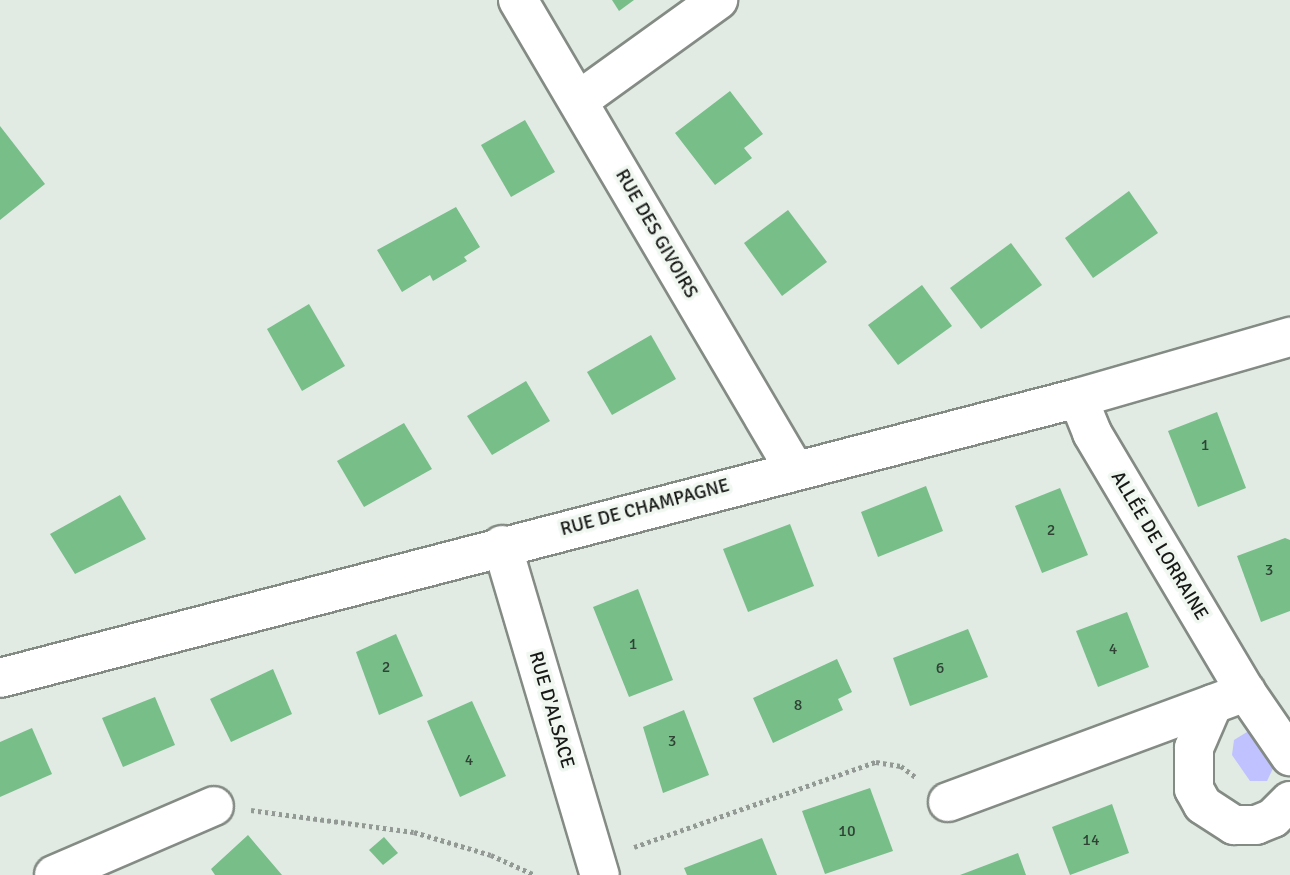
<!DOCTYPE html>
<html>
<head>
<meta charset="utf-8">
<style>
	body { margin:0 }
	#map { position:relative; width:1290px; height:875px; overflow:hidden; background:#e2eae4; font-family:Signika,sans-serif }
	div>[style] { position:absolute }
	.green>* { inset:0; background:#bfc2fe }
	.building>* { inset:0; background:#77be89 }
	.path>* { height:4.5px; margin-top:-2.25px; transform-origin:0; background:repeating-linear-gradient(90deg,#939994 0 3.5px,transparent 0 7px) }
	.roads { filter:drop-shadow(2px 0 #848b85) drop-shadow(-2px 0 #848b85) drop-shadow(0 2px #848b85) drop-shadow(0 -2px #848b85) }
	.minor>* { height:38px; margin:-19px; padding:0 19px; transform-origin:19px; border-radius:19px; background:#fff }
	span { translate:-50% -50%; white-space:nowrap; text-align:center; line-height:1.15; -webkit-text-stroke:7px #f0f7f1; paint-order:stroke }
	.number-label { font-size:16px; color:#2f4234 }
	.number-label span { -webkit-text-stroke-width:0 }
	.street-label { font-size:19px; color:#171917 }
</style>
</head>
<body>
<div id="map">
	<div class="green">
		<i style="clip-path:polygon(1247px 732px,1254px 733px,1276px 762px,1267px 781px,1250px 781px,1232px 755px,1234px 740px)"></i>
	</div>
	<div class="building">
		<i style="clip-path:polygon(612px 0,634px 0,619px 11px)"></i>
		<i style="clip-path:polygon(730px 91px,763px 134px,744px 148px,752px 158px,715px 185px,675px 133px)"></i>
		<i style="clip-path:polygon(525px 120px,555px 172px,511px 197px,481px 145px)"></i>
		<i style="clip-path:polygon(0 126px,45px 184px,0 220px)"></i>
		<i style="clip-path:polygon(1129px 191px,1158px 233px,1093px 278px,1065px 238px)"></i>
		<i style="clip-path:polygon(456px 207px,480px 247px,464px 257px,467px 261px,433px 281px,430px 275px,402px 292px,377px 250px)"></i>
		<i style="clip-path:polygon(788px 210px,827px 262px,782px 296px,744px 243px)"></i>
		<i style="clip-path:polygon(1011px 243px,1042px 285px,981px 329px,950px 288px)"></i>
		<i style="clip-path:polygon(922px 285px,952px 326px,898px 365px,868px 325px)"></i>
		<i style="clip-path:polygon(309px 304px,345px 366px,302px 391px,267px 329px)"></i>
		<i style="clip-path:polygon(651px 335px,676px 379px,612px 415px,587px 372px)"></i>
		<i style="clip-path:polygon(526px 381px,550px 421px,492px 455px,467px 416px)"></i>
		<i style="clip-path:polygon(1217px 412px,1246px 488px,1198px 507px,1168px 431px)"></i>
		<i style="clip-path:polygon(404px 423px,432px 469px,364px 507px,337px 461px)"></i>
		<i style="clip-path:polygon(926px 486px,943px 531px,878px 557px,861px 512px)"></i>
		<i style="clip-path:polygon(1060px 488px,1088px 555px,1042px 573px,1015px 506px)"></i>
		<i style="clip-path:polygon(120px 495px,146px 539px,75px 574px,50px 534px)"></i>
		<i style="clip-path:polygon(790px 524px,814px 586px,748px 612px,723px 549px)"></i>
		<i style="clip-path:polygon(1285px 538px,1290px 540px,1290px 611px,1261px 622px,1237px 556px)"></i>
		<i style="clip-path:polygon(638px 589px,673px 680px,629px 697px,593px 607px)"></i>
		<i style="clip-path:polygon(1127px 612px,1149px 667px,1098px 687px,1076px 631px)"></i>
		<i style="clip-path:polygon(968px 629px,988px 677px,910px 706px,893px 658px)"></i>
		<i style="clip-path:polygon(396px 634px,423px 696px,379px 715px,356px 652px)"></i>
		<i style="clip-path:polygon(837px 659px,852px 692px,838px 699px,843px 710px,773px 743px,753px 698px)"></i>
		<i style="clip-path:polygon(273px 669px,292px 714px,231px 742px,210px 699px)"></i>
		<i style="clip-path:polygon(155px 697px,175px 745px,123px 767px,102px 718px)"></i>
		<i style="clip-path:polygon(472px 701px,506px 776px,460px 797px,427px 721px)"></i>
		<i style="clip-path:polygon(684px 710px,709px 775px,663px 793px,643px 727px)"></i>
		<i style="clip-path:polygon(32px 728px,52px 774px,0 797px,0 742px)"></i>
		<i style="clip-path:polygon(870px 788px,893px 851px,825px 874px,802px 811px)"></i>
		<i style="clip-path:polygon(1112px 804px,1129px 853px,1070px 875px,1052px 827px)"></i>
		<i style="clip-path:polygon(248px 835px,253px 841px,282px 875px,215px 875px,211px 869px)"></i>
		<i style="clip-path:polygon(384px 837px,398px 853px,383px 865px,369px 850px)"></i>
		<i style="clip-path:polygon(762px 838px,777px 875px,687px 875px,684px 868px)"></i>
		<i style="clip-path:polygon(1018px 853px,1026px 875px,960px 875px)"></i>
	</div>
	<div class="path">
		<i style="left:251px;top:810px;width:164px;rotate:7.7deg"></i>
		<i style="left:414px;top:832px;width:80px;rotate:16.6deg"></i>
		<i style="left:491px;top:855px;width:48px;rotate:24.4deg"></i>
		<i style="left:634px;top:847px;width:256px;rotate:-19.4deg"></i>
		<i style="left:876px;top:762px;width:25px;rotate:9deg"></i>
		<i style="left:901px;top:766px;width:20px;rotate:37deg"></i>
	</div>
	<div class="roads">
		<div class="minor">
			<i style="left:518px;top:0;width:544px;rotate:59.52deg"></i>
			<i style="left:578px;top:101px;width:173px;rotate:-35.8deg"></i>
			<i style="left:1078px;top:398px;width:38px;rotate:68deg"></i>
			<i style="left:1092px;top:433px;width:301px;rotate:59.3deg"></i>
			<i style="left:1246px;top:692px;width:78px;rotate:55.5deg"></i>
			<i style="left:502px;top:545px;width:344px;rotate:73.5deg"></i>
			<i style="left:0;top:678px;width:1114px;rotate:-14.56deg"></i>
			<i style="left:1078px;top:398px;width:221px;rotate:-16.1deg"></i>
			<i style="left:1213px;top:704px;width:48px;rotate:113.4deg"></i>
			<i style="left:1194px;top:748px;width:41px;rotate:90deg"></i>
			<i style="left:1194px;top:789px;width:18px;rotate:61deg"></i>
			<i style="left:1203px;top:805px;width:37px;rotate:33deg"></i>
			<i style="left:1234px;top:825px;width:22px"></i>
			<i style="left:1256px;top:825px;width:18px;rotate:-22deg"></i>
			<i style="left:1273px;top:818px;width:24px;rotate:-45deg"></i>
			<i style="left:948px;top:802px;width:318px;rotate:-20.3deg"></i>
			<i style="left:54px;top:875px;width:174px;rotate:-23.3deg"></i>
		</div>
	</div>
	<div class="number-label">
		<span style="left:1205px;top:445px">1</span>
		<span style="left:1051px;top:530px">2</span>
		<span style="left:1269px;top:570px">3</span>
		<span style="left:633px;top:644px">1</span>
		<span style="left:1113px;top:649px">4</span>
		<span style="left:386px;top:667px">2</span>
		<span style="left:940px;top:668px">6</span>
		<span style="left:798px;top:705px">8</span>
		<span style="left:672px;top:741px">3</span>
		<span style="left:469px;top:760px">4</span>
		<span style="left:847px;top:831px">10</span>
		<span style="left:1091px;top:840px">14</span>
	</div>
	<div class="street-label">
		<span style="left:656px;top:234px;rotate:60deg">RUE DES GIVOIRS</span>
		<span style="left:645px;top:508px;rotate:-15deg">RUE DE CHAMPAGNE</span>
		<span style="left:1159px;top:546px;rotate:59deg">ALLÉE DE LORRAINE</span>
		<span style="left:551px;top:710px;rotate:74deg">RUE D'ALSACE</span>
	</div>
</div>
</body>
</html>
